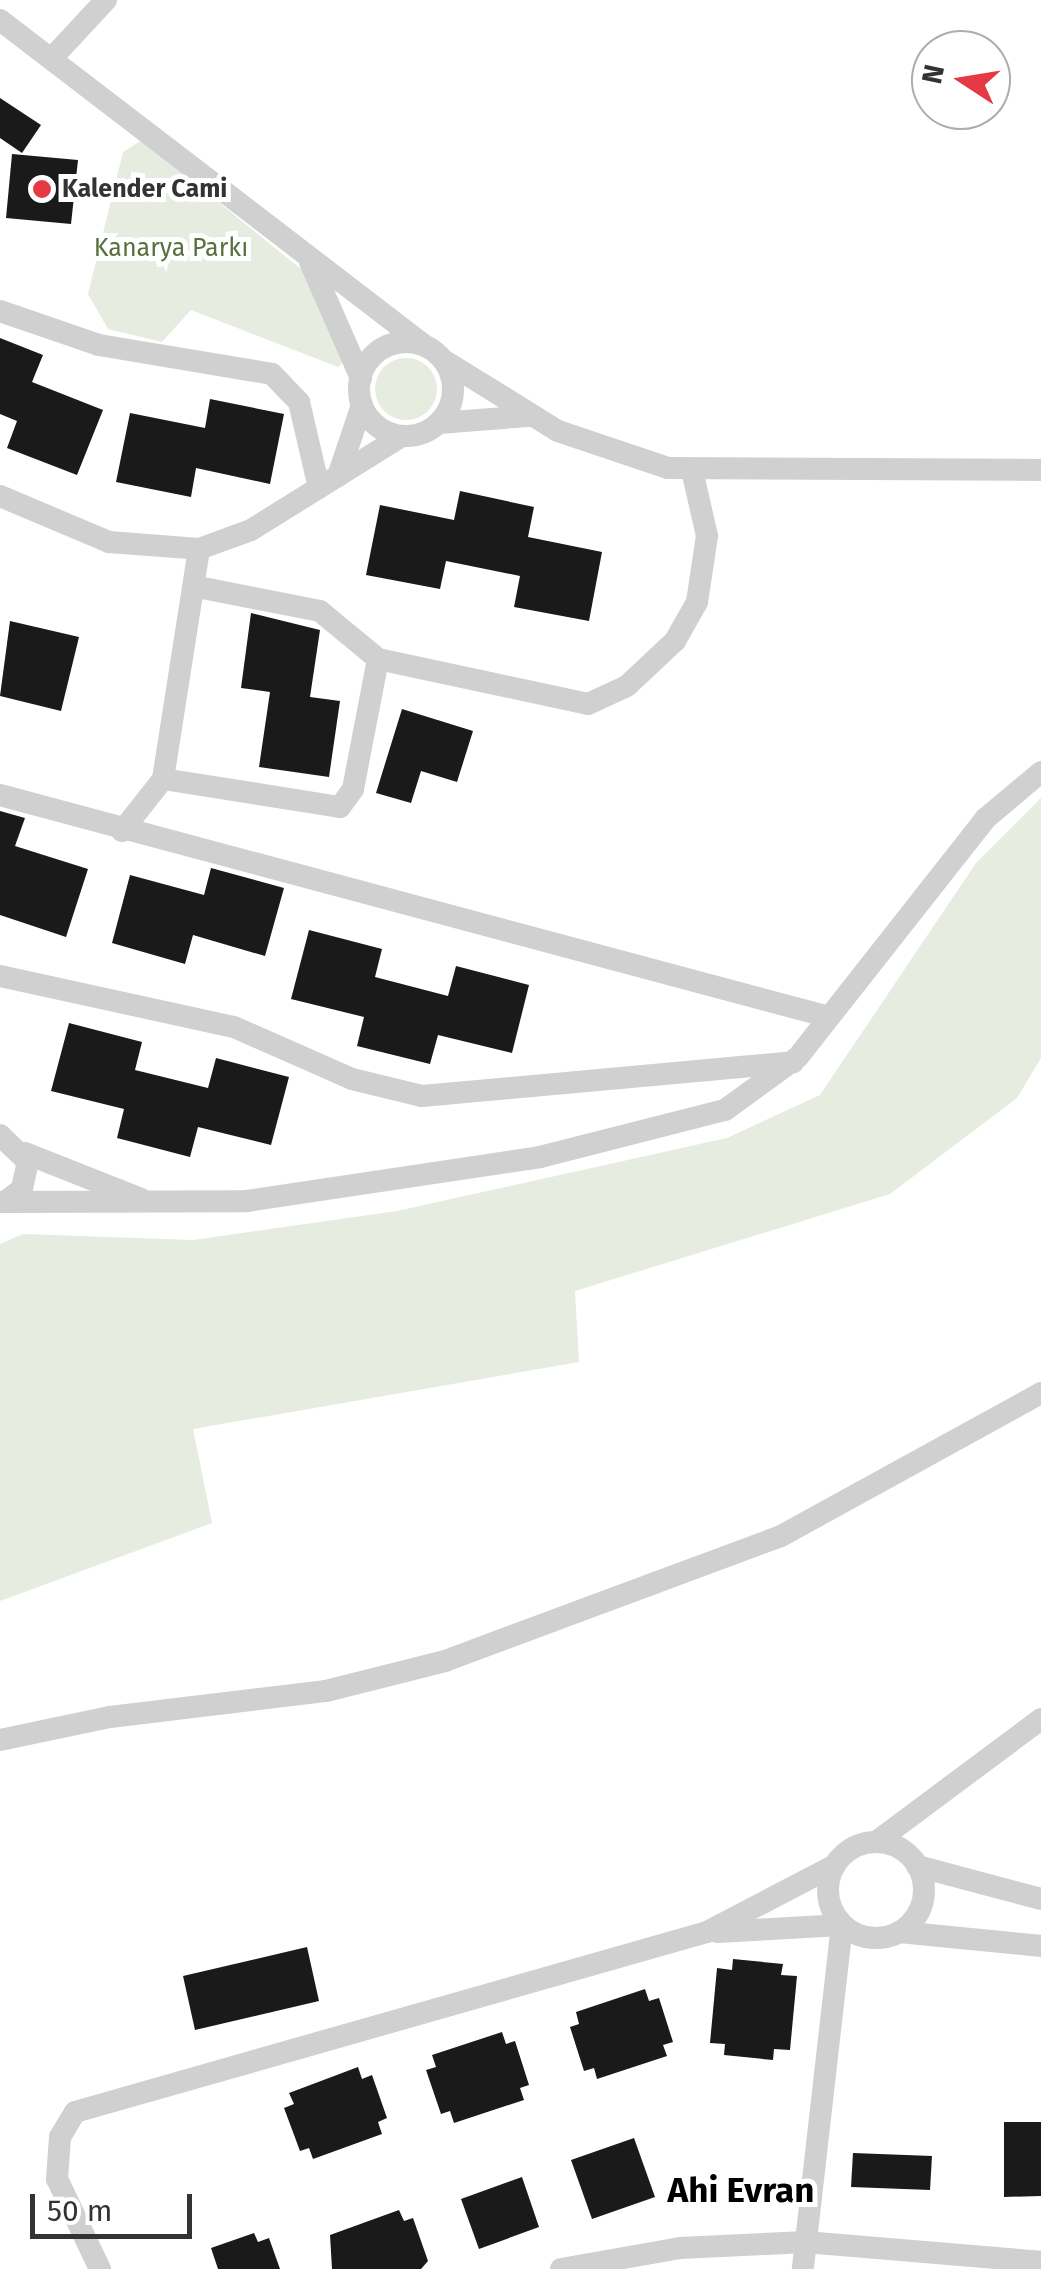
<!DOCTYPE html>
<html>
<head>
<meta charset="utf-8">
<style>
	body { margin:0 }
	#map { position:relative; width:1041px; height:2269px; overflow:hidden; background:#fff; font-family:"Fira Sans",sans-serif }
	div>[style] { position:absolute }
	.green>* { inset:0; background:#e6ecdf }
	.round { border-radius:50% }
	.building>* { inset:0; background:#1a1a1a }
	.street>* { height:22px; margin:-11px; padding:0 11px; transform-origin:11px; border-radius:11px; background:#d0d0d0 }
	.street>.ring { margin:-11px; padding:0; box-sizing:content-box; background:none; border:22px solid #d0d0d0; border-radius:50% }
	.dots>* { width:28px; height:28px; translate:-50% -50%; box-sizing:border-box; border:5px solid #fff; border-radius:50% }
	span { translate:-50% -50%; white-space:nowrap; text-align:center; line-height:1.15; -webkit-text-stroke:10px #fff; paint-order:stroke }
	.poi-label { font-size:25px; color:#333; font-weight:700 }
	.left { translate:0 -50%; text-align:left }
	.park-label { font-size:25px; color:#56703f }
	.district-label { font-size:35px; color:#000; font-weight:700 }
	.north { position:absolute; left:911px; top:30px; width:100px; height:100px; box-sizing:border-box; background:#fff; border:2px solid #adadad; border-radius:50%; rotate:282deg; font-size:28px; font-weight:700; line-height:40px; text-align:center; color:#333 }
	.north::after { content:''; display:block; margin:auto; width:35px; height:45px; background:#e63946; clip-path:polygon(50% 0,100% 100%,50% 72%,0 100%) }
	.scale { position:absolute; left:30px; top:2194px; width:162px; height:45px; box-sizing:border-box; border:5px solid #333; border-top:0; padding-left:12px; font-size:30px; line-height:35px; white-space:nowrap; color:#333; -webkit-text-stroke:8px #fff; paint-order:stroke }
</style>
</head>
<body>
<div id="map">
	<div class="green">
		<i style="clip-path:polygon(142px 140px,323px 287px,355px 352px,338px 367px,191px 310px,162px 342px,108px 329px,88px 294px,123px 152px)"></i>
		<i class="round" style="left:375px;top:358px;width:62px;height:62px"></i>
		<i style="clip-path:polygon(1041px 798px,1041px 1058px,1017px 1098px,890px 1194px,575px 1291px,579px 1362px,193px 1429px,212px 1523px,0 1601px,0 1244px,23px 1234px,193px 1240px,397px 1211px,727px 1138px,820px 1095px,976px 863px)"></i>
	</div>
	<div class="building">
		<i style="clip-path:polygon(0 98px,41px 125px,22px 153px,0 138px)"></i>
		<i style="clip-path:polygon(12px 154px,78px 160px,71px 224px,6px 218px)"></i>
		<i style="clip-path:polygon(0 338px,43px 355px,32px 382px,103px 410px,77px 475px,7px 448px,17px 421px,0 414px)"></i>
		<i style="clip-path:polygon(210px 399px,284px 414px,270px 484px,196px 468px,191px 497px,116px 482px,130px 413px,205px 428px)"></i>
		<i style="clip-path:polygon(460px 491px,534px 507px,528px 537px,602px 552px,589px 621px,514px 607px,520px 576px,446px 561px,440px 589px,366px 575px,380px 505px,454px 520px)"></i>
		<i style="clip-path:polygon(251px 613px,320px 630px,310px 697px,340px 701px,329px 777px,259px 767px,270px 692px,241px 688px)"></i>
		<i style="clip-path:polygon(10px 621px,79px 637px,61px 711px,0 696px)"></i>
		<i style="clip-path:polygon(402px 709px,473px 731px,457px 782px,421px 771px,411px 803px,376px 793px)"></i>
		<i style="clip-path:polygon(0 811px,25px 818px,15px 846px,88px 869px,66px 937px,0 915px)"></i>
		<i style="clip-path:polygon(211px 868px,284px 888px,265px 956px,193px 935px,185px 964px,112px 943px,130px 875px,204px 895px)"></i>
		<i style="clip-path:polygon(309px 930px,382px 949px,375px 977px,448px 996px,456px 966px,529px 985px,512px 1053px,438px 1035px,430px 1064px,357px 1046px,364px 1017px,291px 999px)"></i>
		<i style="clip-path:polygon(69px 1023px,142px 1042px,135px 1070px,208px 1088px,216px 1058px,289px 1077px,271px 1145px,198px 1127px,190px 1157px,117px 1138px,124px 1109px,51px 1091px)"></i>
		<i style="clip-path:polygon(307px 1947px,319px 2001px,195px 2030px,183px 1976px)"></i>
		<i style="clip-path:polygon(733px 1959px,783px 1964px,781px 1975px,797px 1976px,790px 2050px,774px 2049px,773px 2060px,724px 2055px,725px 2044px,710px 2043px,717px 1968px,732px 1970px)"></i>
		<i style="clip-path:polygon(645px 1989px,649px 2001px,659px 1998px,673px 2042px,663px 2045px,667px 2056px,597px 2079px,594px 2068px,584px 2071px,570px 2027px,579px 2024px,576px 2012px)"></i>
		<i style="clip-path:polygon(502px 2032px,506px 2044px,515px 2041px,529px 2085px,520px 2088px,524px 2100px,454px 2123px,450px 2111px,441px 2114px,426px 2070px,436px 2067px,432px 2055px)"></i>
		<i style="clip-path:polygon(358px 2067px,362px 2079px,372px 2075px,387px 2118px,378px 2122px,382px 2134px,313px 2159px,309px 2148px,300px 2151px,284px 2108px,294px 2104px,289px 2093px)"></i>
		<i style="clip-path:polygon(1004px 2122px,1041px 2122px,1041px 2196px,1004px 2197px)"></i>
		<i style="clip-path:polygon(634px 2138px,655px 2197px,592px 2219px,571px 2160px)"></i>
		<i style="clip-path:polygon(853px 2153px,932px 2156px,930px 2190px,851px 2187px)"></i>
		<i style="clip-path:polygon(522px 2177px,539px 2227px,479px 2249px,461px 2199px)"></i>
		<i style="clip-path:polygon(399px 2210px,404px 2221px,413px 2218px,428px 2261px,421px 2269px,332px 2269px,330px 2235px)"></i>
		<i style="clip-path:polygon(254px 2233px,258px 2242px,269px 2238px,280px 2269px,218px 2269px,211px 2248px)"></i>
	</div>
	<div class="street">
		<i style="left:0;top:20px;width:534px;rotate:37.47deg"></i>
		<i style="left:53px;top:57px;width:78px;rotate:-47.1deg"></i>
		<i style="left:310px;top:262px;width:127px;rotate:66.3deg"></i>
		<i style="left:0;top:311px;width:105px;rotate:19deg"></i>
		<i style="left:99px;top:345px;width:175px;rotate:9.5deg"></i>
		<i style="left:272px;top:374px;width:39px;rotate:46deg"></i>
		<i style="left:299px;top:402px;width:88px;rotate:76.9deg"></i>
		<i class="ring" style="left:359px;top:342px;width:72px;height:72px"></i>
		<i style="left:445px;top:361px;width:133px;rotate:31.8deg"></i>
		<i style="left:558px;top:431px;width:116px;rotate:18.6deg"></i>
		<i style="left:668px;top:468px;width:373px;rotate:0.3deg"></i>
		<i style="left:439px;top:423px;width:89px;rotate:-4.5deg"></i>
		<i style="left:338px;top:476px;width:75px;rotate:-71.3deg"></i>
		<i style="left:0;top:496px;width:118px;rotate:22.9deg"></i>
		<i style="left:109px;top:542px;width:90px;rotate:4.4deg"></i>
		<i style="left:199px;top:549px;width:55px;rotate:-20.1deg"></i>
		<i style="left:251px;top:530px;width:178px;rotate:-31.9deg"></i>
		<i style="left:378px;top:659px;width:215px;rotate:12.1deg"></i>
		<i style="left:588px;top:704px;width:43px;rotate:-24.8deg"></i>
		<i style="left:627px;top:686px;width:66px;rotate:-43.2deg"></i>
		<i style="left:675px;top:641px;width:45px;rotate:-60.6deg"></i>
		<i style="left:697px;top:602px;width:67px;rotate:-81.4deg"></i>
		<i style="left:707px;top:536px;width:68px;rotate:-102.8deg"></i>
		<i style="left:163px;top:779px;width:179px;rotate:9deg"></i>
		<i style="left:340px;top:807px;width:22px;rotate:-54deg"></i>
		<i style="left:353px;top:789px;width:132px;rotate:-79.1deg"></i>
		<i style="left:378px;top:659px;width:75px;rotate:-140.4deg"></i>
		<i style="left:320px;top:611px;width:129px;rotate:-168.9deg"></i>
		<i style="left:0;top:795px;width:858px;rotate:14.99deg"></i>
		<i style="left:122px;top:831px;width:66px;rotate:-51.7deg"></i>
		<i style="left:163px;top:779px;width:233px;rotate:-81.1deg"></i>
		<i style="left:0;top:976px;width:239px;rotate:12.3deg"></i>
		<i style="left:234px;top:1027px;width:129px;rotate:23.8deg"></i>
		<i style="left:352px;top:1079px;width:72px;rotate:13.7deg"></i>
		<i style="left:422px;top:1096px;width:373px;rotate:-5.2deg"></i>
		<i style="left:0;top:1135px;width:39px;rotate:44deg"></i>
		<i style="left:28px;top:1162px;width:28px;rotate:103deg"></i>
		<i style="left:22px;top:1189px;width:20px;rotate:143deg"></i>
		<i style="left:25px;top:1153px;width:125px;rotate:21.6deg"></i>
		<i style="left:0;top:1202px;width:247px;rotate:-0.2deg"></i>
		<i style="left:247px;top:1201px;width:296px;rotate:-8.5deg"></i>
		<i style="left:540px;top:1157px;width:191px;rotate:-14.3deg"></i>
		<i style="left:725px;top:1110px;width:90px;rotate:-36deg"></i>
		<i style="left:798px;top:1057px;width:303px;rotate:-51.8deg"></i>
		<i style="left:985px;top:819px;width:73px;rotate:-40deg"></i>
		<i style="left:0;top:1740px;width:112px;rotate:-11.8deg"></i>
		<i style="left:110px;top:1717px;width:218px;rotate:-6.9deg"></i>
		<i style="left:326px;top:1691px;width:123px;rotate:-14.1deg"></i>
		<i style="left:445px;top:1661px;width:358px;rotate:-20.4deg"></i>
		<i style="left:781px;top:1536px;width:297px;rotate:-28.8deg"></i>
		<i style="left:876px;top:1842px;width:206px;rotate:-36.7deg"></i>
		<i class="ring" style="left:828px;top:1842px;width:74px;height:74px"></i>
		<i style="left:917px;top:1866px;width:128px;rotate:14.9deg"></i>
		<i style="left:717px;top:1932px;width:125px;rotate:-3.2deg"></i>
		<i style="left:842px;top:1925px;width:346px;rotate:96.5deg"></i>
		<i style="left:899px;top:1932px;width:143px;rotate:5.6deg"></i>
		<i style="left:100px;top:2269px;width:100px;rotate:-115.5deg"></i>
		<i style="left:57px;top:2179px;width:42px;rotate:-85.9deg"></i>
		<i style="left:60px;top:2137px;width:29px;rotate:-59deg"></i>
		<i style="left:75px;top:2112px;width:657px;rotate:-15.9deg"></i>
		<i style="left:707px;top:1932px;width:144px;rotate:-27.6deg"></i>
		<i style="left:561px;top:2269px;width:121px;rotate:-10deg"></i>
		<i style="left:680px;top:2248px;width:125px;rotate:-2.7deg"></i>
		<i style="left:805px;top:2242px;width:237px;rotate:4.8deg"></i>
	</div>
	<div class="dots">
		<i style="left:42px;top:189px;background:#e63946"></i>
	</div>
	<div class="poi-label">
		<span class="left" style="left:62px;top:189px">Kalender Cami</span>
	</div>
	<div class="park-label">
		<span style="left:171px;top:248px">Kanarya Parkı</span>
	</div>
	<div class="district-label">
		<span style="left:741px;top:2190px">Ahi Evran</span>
	</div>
	<div class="north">N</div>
	<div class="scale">50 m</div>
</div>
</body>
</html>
